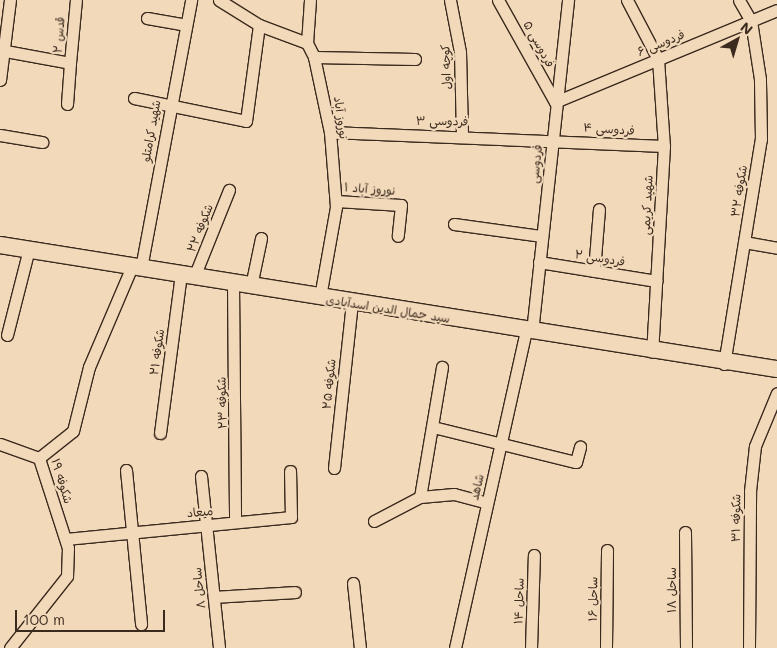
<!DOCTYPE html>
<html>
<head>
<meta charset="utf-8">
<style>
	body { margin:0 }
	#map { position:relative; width:777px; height:648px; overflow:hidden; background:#f2d9ba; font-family:Mali,"Playpen Sans Arabic",sans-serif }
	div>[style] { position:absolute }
	.roads { filter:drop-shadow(1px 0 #3b2a1e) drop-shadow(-1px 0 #3b2a1e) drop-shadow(0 1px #3b2a1e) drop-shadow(0 -1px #3b2a1e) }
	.minor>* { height:11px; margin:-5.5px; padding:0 5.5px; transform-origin:5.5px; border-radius:5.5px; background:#f2d9ba }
	.secondary>* { height:16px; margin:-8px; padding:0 8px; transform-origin:8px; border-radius:8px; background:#f2d9ba }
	span { translate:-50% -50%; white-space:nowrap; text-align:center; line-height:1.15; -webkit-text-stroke:4.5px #f2d9ba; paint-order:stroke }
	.street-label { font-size:12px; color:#3b2a1e }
	.north { position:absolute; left:712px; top:15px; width:50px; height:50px; -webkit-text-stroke:4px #f2d9ba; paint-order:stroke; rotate:39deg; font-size:14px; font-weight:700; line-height:20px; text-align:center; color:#3b2a1e }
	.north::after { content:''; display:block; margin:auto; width:18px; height:22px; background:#3b2a1e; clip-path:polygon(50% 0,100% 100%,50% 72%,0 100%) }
	.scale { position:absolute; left:15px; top:610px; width:150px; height:22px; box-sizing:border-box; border:2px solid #3b2a1e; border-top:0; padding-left:6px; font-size:15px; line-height:18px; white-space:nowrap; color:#3b2a1e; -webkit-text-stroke:4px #f2d9ba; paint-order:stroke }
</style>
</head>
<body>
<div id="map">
	<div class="roads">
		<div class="minor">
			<i style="left:219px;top:0;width:47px;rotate:32deg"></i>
			<i style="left:259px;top:25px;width:51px;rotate:20.6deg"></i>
			<i style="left:307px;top:43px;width:16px;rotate:63deg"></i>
			<i style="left:314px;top:57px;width:77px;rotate:78deg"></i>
			<i style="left:330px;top:132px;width:75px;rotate:85.4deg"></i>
			<i style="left:336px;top:207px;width:91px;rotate:100.1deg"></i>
			<i style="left:450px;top:0;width:53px;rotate:79.1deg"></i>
			<i style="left:460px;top:52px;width:83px;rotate:88.6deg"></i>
			<i style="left:498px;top:0;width:117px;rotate:60.8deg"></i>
			<i style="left:555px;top:102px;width:240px;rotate:-22.5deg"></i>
			<i style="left:627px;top:0;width:67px;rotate:62.3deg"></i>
			<i style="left:658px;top:59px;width:87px;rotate:86.1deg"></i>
			<i style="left:664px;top:146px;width:206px;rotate:93.3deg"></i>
			<i style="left:147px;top:18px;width:39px;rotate:10deg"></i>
			<i style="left:307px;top:43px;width:43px;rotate:-86deg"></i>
			<i style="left:0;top:50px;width:71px;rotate:10.5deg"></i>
			<i style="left:70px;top:63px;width:63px;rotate:-84.6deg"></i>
			<i style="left:314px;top:57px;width:101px;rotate:1.1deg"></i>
			<i style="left:0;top:80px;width:81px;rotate:-82.9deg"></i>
			<i style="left:134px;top:98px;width:114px;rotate:11.6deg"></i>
			<i style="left:246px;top:121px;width:97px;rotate:-82.3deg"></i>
			<i style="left:67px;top:104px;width:41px;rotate:-85.8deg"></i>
			<i style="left:330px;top:132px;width:334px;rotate:2.4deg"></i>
			<i style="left:0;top:135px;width:43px;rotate:9.5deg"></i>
			<i style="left:336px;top:201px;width:65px;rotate:3.5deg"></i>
			<i style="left:401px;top:205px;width:31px;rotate:96deg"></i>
			<i style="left:454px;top:224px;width:89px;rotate:7.8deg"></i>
			<i style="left:744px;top:242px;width:34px;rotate:10deg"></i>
			<i style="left:539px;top:262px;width:119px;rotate:9.2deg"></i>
			<i style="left:141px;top:268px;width:273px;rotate:-79.4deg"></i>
			<i style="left:594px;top:271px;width:62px;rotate:-85.4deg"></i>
			<i style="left:194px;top:277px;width:94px;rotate:-68.1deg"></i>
			<i style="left:233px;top:283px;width:239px;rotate:89.5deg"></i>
			<i style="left:251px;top:286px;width:49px;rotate:-78.2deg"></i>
			<i style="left:532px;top:332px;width:334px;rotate:-83.8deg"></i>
			<i style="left:7px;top:335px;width:89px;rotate:-75.7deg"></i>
			<i style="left:724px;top:364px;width:228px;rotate:-80.7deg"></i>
			<i style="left:761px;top:139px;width:60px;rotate:-91deg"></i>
			<i style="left:760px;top:79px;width:59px;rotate:-98.8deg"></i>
			<i style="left:751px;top:21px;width:24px;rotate:-120deg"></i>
			<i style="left:433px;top:427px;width:147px;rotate:13.8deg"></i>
			<i style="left:576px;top:462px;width:16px;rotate:-75deg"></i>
			<i style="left:160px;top:433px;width:160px;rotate:-82.5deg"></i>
			<i style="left:0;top:444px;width:41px;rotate:19.7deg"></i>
			<i style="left:334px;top:468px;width:167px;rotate:-83.8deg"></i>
			<i style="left:126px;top:470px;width:155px;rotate:84.4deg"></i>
			<i style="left:201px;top:476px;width:173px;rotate:84deg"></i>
			<i style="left:420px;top:497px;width:132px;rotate:-80.4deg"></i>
			<i style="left:374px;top:521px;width:52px;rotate:-27.6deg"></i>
			<i style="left:420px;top:497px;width:34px;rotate:-5deg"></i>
			<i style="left:454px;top:494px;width:34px;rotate:15deg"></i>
			<i style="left:685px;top:532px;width:116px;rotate:89.5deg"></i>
			<i style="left:66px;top:539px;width:226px;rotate:-5.6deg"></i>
			<i style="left:291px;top:517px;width:46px;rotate:-91.2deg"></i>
			<i style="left:353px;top:583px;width:65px;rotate:83.9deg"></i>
			<i style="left:214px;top:597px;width:81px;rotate:-3.5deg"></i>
			<i style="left:10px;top:648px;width:92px;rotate:-51.6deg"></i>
			<i style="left:67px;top:576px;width:28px;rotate:-88deg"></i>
			<i style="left:68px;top:548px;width:95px;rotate:-107.9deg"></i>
			<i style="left:39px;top:458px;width:43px;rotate:-38.5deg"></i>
			<i style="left:73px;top:431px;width:66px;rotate:-76deg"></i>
			<i style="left:89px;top:367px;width:110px;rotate:-66.9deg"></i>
			<i style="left:455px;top:648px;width:325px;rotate:-77.4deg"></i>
			<i style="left:531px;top:648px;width:93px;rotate:-88.2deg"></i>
			<i style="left:606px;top:648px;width:98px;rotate:-89.4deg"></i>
			<i style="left:749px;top:648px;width:157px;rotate:-89.6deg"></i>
			<i style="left:750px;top:491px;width:45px;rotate:-83.7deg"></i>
			<i style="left:755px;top:446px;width:57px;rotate:-67.5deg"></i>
		</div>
		<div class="secondary">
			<i style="left:0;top:245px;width:787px;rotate:9.07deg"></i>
		</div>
	</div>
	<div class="street-label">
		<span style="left:59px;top:35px;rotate:-85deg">قدس ۲</span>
		<span style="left:661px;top:43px;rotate:-22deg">فردوسی ۶</span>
		<span style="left:539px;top:44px;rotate:61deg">فردوسی ۵</span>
		<span style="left:446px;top:67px;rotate:-92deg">کوچه اول</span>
		<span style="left:341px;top:118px;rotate:82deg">نوروز آباد</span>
		<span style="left:442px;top:121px;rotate:1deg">فردوسی ۳</span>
		<span style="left:609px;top:129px;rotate:4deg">فردوسی ۴</span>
		<span style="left:151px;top:131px;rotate:-80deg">شهید کرامتلو</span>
		<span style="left:536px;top:164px;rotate:-84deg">فردوسی</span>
		<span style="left:370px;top:189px;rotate:4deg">نوروز آباد ۱</span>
		<span style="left:739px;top:191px;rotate:-81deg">شکوفه ۳۲</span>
		<span style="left:647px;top:205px;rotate:-87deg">شهید کریمی</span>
		<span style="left:200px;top:228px;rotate:-68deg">شکوفه ۲۲</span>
		<span style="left:600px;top:258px;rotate:9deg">فردوسی ۲</span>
		<span style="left:388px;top:309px;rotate:9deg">سید جمال الدین اسدآبادی</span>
		<span style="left:157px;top:352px;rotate:-82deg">شکوفه ۲۱</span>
		<span style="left:329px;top:384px;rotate:-84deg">شکوفه ۲۵</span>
		<span style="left:222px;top:403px;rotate:-91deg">شکوفه ۲۳</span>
		<span style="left:62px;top:481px;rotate:73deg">شکوفه ۱۹</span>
		<span style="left:477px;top:487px;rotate:-77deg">شاهد</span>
		<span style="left:200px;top:512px;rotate:-5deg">میعاد</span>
		<span style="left:736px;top:518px;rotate:-89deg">شکوفه ۳۱</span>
		<span style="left:199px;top:588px;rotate:-96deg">ساحل ۸</span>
		<span style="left:672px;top:590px;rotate:-90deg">ساحل ۱۸</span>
		<span style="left:593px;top:599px;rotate:-89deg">ساحل ۱۶</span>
		<span style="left:519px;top:601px;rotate:-88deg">ساحل ۱۴</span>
	</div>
	<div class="north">N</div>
	<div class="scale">100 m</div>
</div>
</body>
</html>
